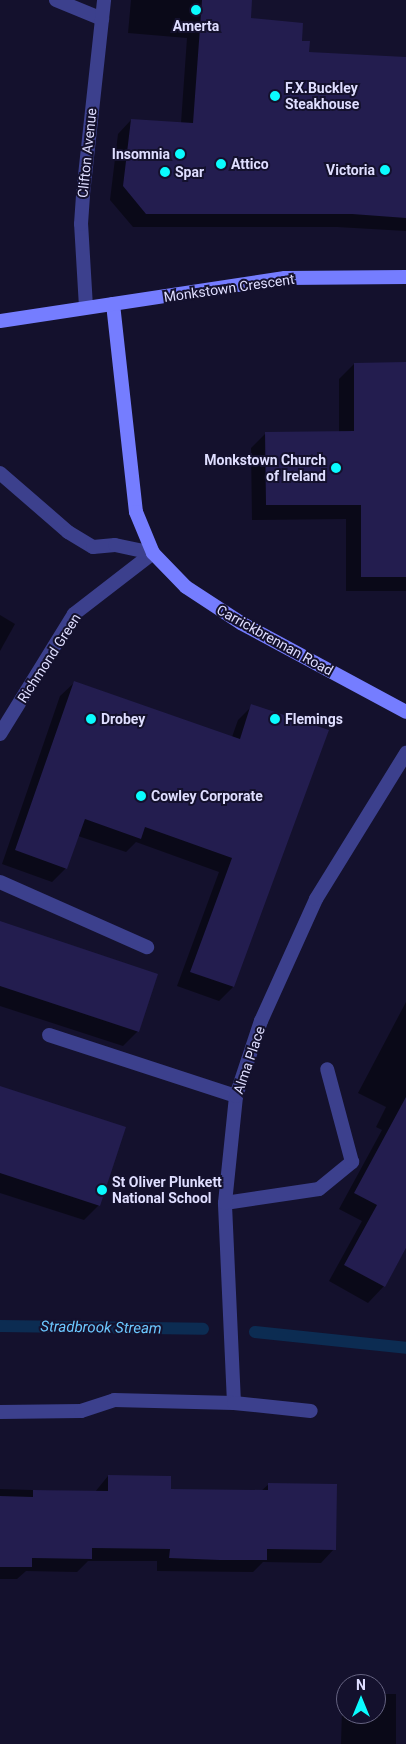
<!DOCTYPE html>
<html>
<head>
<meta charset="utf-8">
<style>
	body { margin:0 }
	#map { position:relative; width:406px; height:1744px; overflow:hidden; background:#14112d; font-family:Roboto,sans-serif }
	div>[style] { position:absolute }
	.shadow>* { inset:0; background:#0007 }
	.stream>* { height:12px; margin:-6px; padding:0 6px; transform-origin:6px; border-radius:6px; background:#0c2c52 }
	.building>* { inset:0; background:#231d4f }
	.service>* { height:14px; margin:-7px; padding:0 7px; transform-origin:7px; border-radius:7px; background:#3c408d }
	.minor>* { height:14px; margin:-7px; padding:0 7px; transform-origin:7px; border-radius:7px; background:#3c408d }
	.tertiary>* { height:14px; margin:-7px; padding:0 7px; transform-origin:7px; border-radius:7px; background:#3c408d }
	.secondary>* { height:14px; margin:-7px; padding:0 7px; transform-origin:7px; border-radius:7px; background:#757dff }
	.dots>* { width:14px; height:14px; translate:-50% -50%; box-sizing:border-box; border:2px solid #14112d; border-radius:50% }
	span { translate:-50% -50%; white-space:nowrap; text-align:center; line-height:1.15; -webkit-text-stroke:4px #14112d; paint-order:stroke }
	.poi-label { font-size:14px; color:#dfdeff; font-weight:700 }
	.left { translate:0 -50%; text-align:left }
	.right { translate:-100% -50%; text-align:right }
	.street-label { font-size:14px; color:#dfdeff }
	.water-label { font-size:15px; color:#6cc8ff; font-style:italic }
	.north { position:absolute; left:336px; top:1674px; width:50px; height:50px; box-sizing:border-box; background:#14112d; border:1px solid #656381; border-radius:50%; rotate:0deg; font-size:14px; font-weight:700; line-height:20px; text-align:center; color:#dfdeff }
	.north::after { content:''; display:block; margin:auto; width:18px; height:22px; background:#0afcff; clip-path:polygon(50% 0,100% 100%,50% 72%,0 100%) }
</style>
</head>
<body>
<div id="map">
	<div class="shadow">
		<i style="clip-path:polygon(131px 0,251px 0,250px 19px,300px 42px,308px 53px,406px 58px,406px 231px,337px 227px,133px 227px,110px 200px,118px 134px,131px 120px,181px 123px,187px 38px,128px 33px)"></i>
		<i style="clip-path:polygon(406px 363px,406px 591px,346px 591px,346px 519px,252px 520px,251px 448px,266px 433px,339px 433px,339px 379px,354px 364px)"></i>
		<i style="clip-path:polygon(0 615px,15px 624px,0 651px)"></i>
		<i style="clip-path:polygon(75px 682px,232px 737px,238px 720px,252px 706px,328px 731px,233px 987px,219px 1001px,177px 986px,219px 872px,136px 842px,126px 852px,78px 836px,66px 868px,52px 882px,2px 864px,60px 696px)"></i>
		<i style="clip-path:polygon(0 923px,138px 1031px,123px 1046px,0 1006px)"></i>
		<i style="clip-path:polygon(406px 1002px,406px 1248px,384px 1286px,368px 1303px,329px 1281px,362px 1221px,339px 1209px,382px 1130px,376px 1127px,386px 1107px,358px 1093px)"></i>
		<i style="clip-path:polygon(0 1087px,99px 1205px,84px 1220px,0 1193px)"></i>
		<i style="clip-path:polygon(108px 1476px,169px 1490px,261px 1491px,269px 1484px,334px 1549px,321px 1563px,263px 1562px,253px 1572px,157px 1571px,157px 1561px,88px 1561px,77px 1572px,26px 1571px,17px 1579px,0 1579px,0 1489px,95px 1492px)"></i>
		<i style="clip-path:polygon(376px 1694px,396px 1694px,396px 1744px,341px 1744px,342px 1709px,346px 1705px,346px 1714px,376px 1714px)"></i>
	</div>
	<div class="stream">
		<i style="left:0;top:1326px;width:203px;rotate:0.8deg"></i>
		<i style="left:255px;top:1332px;width:152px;rotate:6deg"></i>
	</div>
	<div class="building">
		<i style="clip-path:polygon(202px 0,252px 0,251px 18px,303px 23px,302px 41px,310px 41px,309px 52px,406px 57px,406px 218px,352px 214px,146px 214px,123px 186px,131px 119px,193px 123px)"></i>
		<i style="clip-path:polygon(406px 362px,406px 577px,361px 577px,361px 505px,266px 505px,265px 432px,354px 431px,354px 363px)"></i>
		<i style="clip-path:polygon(74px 681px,240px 739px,251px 704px,329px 730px,234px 987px,190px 972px,232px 858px,145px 827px,141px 839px,85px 819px,67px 869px,15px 850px)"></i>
		<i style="clip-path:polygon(0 921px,158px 974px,139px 1032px,0 986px)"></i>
		<i style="clip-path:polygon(0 1086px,126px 1127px,100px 1206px,0 1173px)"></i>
		<i style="clip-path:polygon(406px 1097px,406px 1248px,385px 1287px,344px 1265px,377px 1205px,354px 1193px)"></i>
		<i style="clip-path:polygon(108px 1475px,171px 1476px,171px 1489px,268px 1490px,268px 1483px,337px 1484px,336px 1550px,267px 1549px,267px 1560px,220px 1560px,169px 1558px,170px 1549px,92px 1548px,92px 1559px,32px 1558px,32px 1567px,0 1567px,0 1496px,33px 1497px,33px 1490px,108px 1491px)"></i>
	</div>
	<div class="service">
		<i style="left:49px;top:1035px;width:197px;rotate:18.1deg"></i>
		<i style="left:225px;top:1203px;width:95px;rotate:-8.5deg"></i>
		<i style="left:319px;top:1189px;width:43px;rotate:-39.3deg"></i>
		<i style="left:352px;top:1162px;width:96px;rotate:-105deg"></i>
	</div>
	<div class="minor">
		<i style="left:56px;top:0;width:50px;rotate:22.4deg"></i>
		<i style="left:86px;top:307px;width:83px;rotate:-93.4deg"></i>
		<i style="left:81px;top:224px;width:30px;rotate:-86deg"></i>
		<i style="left:83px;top:194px;width:195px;rotate:-83.8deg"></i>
		<i style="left:0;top:734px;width:141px;rotate:-58.3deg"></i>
		<i style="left:74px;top:614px;width:100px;rotate:-37.7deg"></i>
		<i style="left:0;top:882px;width:161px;rotate:23.9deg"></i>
		<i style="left:234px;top:1403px;width:200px;rotate:-92.6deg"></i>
		<i style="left:225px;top:1203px;width:108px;rotate:-84.1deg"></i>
		<i style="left:236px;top:1096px;width:79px;rotate:-71.6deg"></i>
		<i style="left:261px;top:1021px;width:134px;rotate:-65.7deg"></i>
		<i style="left:316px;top:899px;width:172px;rotate:-58.3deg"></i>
		<i style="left:0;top:1412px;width:81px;rotate:-0.7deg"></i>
		<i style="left:81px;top:1411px;width:35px;rotate:-18deg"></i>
		<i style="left:114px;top:1400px;width:120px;rotate:1.4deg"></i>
		<i style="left:234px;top:1403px;width:77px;rotate:5.9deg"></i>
	</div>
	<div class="tertiary">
		<i style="left:0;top:473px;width:90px;rotate:40.9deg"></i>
		<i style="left:68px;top:532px;width:29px;rotate:31deg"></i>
		<i style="left:93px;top:547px;width:22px;rotate:-5deg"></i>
		<i style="left:115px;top:545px;width:39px;rotate:12deg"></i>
	</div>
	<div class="secondary">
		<i style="left:113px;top:304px;width:209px;rotate:83.7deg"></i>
		<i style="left:136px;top:512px;width:44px;rotate:67.5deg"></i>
		<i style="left:153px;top:553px;width:47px;rotate:45.9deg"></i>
		<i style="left:186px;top:587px;width:66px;rotate:33.2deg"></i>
		<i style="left:241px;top:623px;width:187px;rotate:28.3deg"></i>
		<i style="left:0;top:321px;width:288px;rotate:-8.6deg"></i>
		<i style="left:285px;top:278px;width:121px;rotate:-0.5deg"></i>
	</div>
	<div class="dots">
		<i style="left:196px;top:10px;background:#0afcff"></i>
		<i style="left:275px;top:96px;background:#0afcff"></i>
		<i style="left:180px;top:154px;background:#0afcff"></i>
		<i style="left:221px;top:164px;background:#0afcff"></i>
		<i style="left:385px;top:170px;background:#0afcff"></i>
		<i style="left:165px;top:172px;background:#0afcff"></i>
		<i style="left:336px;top:468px;background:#0afcff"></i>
		<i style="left:91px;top:719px;background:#0afcff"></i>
		<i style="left:275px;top:719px;background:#0afcff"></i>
		<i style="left:141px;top:796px;background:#0afcff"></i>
		<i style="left:102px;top:1190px;background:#0afcff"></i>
	</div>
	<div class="poi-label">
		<span style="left:196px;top:26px">Amerta</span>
		<span class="left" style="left:285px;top:96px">F.X.Buckley<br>Steakhouse</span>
		<span class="right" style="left:170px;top:154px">Insomnia</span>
		<span class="left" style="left:231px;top:164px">Attico</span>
		<span class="right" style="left:375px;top:170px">Victoria</span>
		<span class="left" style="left:175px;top:172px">Spar</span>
		<span class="right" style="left:326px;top:468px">Monkstown Church<br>of Ireland</span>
		<span class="left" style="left:101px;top:719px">Drobey</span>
		<span class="left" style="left:285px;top:719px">Flemings</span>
		<span class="left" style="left:151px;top:796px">Cowley Corporate</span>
		<span class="left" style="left:112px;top:1190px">St Oliver Plunkett<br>National School</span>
	</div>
	<div class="street-label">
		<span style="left:87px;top:153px;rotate:-84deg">Clifton Avenue</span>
		<span style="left:229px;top:288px;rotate:-8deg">Monkstown Crescent</span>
		<span style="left:275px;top:640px;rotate:29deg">Carrickbrennan Road</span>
		<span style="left:49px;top:658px;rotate:-57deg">Richmond Green</span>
		<span style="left:249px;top:1060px;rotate:-71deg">Alma Place</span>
	</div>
	<div class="water-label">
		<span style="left:101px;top:1328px;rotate:1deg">Stradbrook Stream</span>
	</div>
	<div class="north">N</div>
</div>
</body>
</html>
